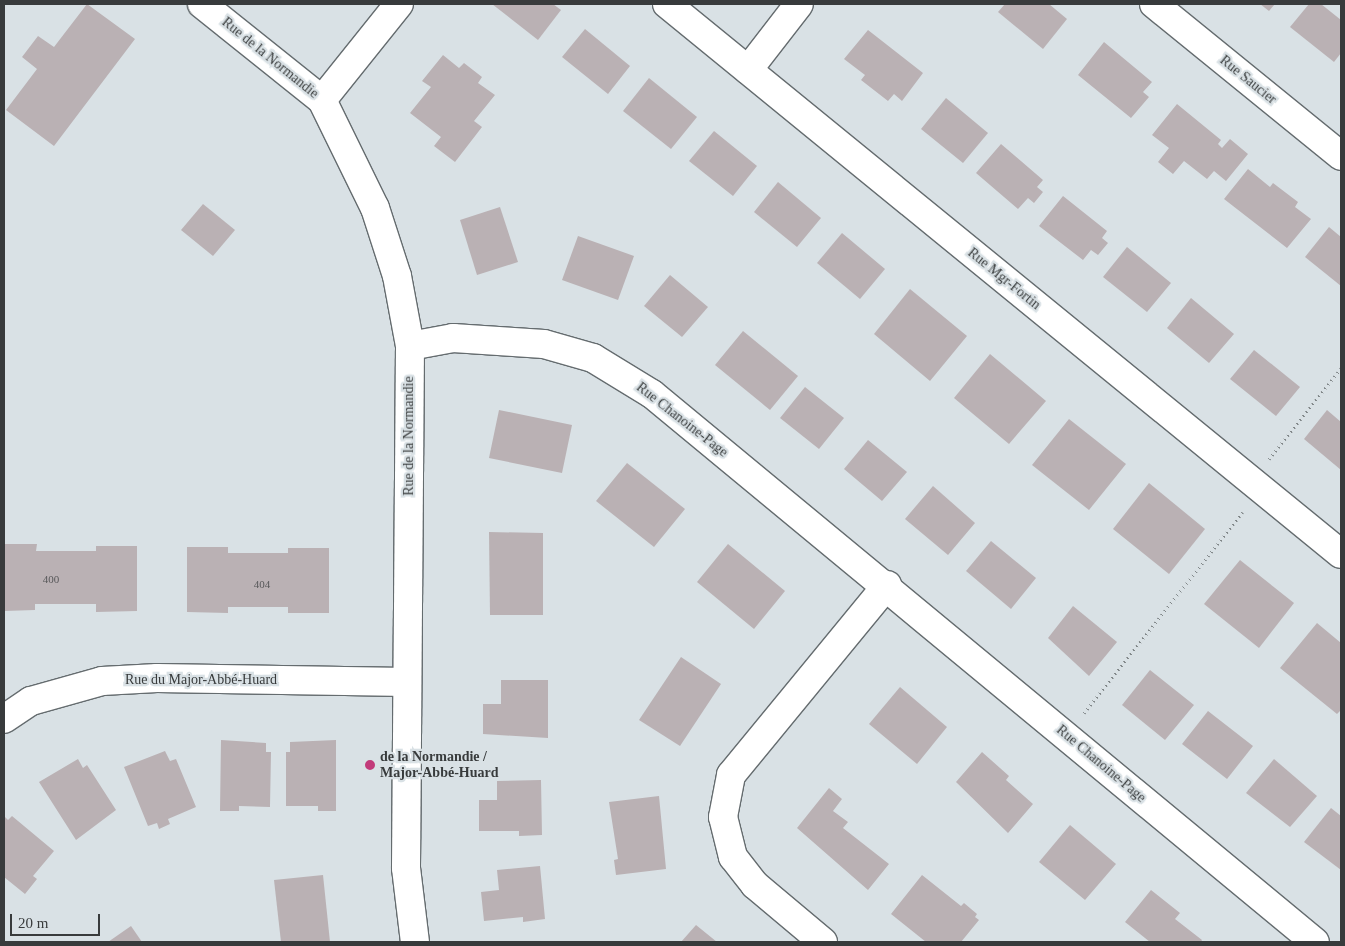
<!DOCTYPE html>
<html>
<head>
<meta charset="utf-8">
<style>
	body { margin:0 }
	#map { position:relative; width:1345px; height:946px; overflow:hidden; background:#d9e1e5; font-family:"Times New Roman",serif }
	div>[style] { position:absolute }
	.building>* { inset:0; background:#bab1b4 }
	.path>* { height:3px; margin-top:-1.5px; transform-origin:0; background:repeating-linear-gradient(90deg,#82888a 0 1px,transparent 0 5px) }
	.roads { filter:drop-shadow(1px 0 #656c6f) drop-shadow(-1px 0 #656c6f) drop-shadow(0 1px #656c6f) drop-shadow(0 -1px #656c6f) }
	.minor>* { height:28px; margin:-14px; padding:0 14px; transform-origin:14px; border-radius:14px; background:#fff }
	.dots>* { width:14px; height:14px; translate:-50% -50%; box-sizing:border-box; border:2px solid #d9e1e5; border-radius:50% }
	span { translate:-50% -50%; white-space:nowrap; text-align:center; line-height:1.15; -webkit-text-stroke:4.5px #d9e1e5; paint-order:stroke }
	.number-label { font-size:11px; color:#58585a }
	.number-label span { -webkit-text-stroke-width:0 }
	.street-label { font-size:14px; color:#383b3c }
	.poi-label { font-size:14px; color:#383b3c; font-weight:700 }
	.left { translate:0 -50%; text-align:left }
	.frame { position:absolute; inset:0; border:5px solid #383b3c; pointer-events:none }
	.scale { position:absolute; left:10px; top:914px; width:90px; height:22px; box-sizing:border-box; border:2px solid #383b3c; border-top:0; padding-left:6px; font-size:15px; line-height:18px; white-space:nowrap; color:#383b3c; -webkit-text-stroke:4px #d9e1e5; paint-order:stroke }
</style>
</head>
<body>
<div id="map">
	<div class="building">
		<i style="clip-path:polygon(87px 4px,135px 39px,54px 146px,6px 110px,37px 69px,22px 57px,38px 36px,54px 47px)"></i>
		<i style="clip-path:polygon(492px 4px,553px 4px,561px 10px,538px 40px)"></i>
		<i style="clip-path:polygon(1005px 4px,1049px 4px,1067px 19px,1043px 49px,998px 12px)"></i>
		<i style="clip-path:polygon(1260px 4px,1275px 4px,1269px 11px)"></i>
		<i style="clip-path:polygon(1309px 4px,1321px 4px,1341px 20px,1341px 53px,1334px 62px,1290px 27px)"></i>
		<i style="clip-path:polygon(585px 29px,630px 66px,608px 94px,562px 57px)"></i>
		<i style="clip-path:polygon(868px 30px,923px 73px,902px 101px,894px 94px,888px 101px,861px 80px,865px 75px,844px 59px)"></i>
		<i style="clip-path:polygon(1104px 42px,1152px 82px,1143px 92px,1149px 97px,1131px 118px,1078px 75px)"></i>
		<i style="clip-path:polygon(443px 55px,459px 68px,464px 63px,482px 77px,478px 83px,495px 95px,474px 121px,482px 127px,455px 162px,434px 146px,441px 137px,410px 113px,431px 87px,422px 81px)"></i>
		<i style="clip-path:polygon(649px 78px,697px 117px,671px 149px,623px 111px)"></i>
		<i style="clip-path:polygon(946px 98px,988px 133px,963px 163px,921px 129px)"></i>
		<i style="clip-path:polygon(1177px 104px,1221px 140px,1218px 144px,1222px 148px,1230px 139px,1248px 154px,1226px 181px,1214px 171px,1207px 179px,1184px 161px,1173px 174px,1158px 162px,1169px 148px,1152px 135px)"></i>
		<i style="clip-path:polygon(714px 131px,757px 166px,733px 196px,689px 161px)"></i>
		<i style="clip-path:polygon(1001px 144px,1043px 180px,1037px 187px,1043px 192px,1034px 203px,1028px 198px,1018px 209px,976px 173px)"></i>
		<i style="clip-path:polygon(1248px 169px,1270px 187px,1273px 183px,1298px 202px,1295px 207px,1311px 219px,1287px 248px,1224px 199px)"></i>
		<i style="clip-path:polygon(778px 182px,821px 218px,797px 247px,754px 212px)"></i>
		<i style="clip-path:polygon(1063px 196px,1107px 231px,1102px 238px,1108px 243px,1098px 255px,1091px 250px,1083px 260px,1039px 226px)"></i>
		<i style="clip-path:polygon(203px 204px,235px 230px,213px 256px,181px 230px)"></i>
		<i style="clip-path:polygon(500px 207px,518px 262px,477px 275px,460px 220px)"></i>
		<i style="clip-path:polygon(1329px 227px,1341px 237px,1341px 286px,1305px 257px)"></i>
		<i style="clip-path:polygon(842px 233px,885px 269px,860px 299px,817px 263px)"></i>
		<i style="clip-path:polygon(578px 236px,634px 256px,618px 300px,562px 280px)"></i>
		<i style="clip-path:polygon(1127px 247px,1171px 283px,1147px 312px,1103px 277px)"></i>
		<i style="clip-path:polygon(670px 275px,708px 307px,682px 337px,644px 306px)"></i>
		<i style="clip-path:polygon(910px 289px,967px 336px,930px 381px,874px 334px)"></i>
		<i style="clip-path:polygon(1191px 298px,1234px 334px,1209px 363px,1167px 328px)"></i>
		<i style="clip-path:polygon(743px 331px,798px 376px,770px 410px,715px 365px)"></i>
		<i style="clip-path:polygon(1254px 350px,1300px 387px,1276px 416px,1230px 379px)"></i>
		<i style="clip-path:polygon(990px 354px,1046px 401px,1009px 444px,954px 398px)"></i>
		<i style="clip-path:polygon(805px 387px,844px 418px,819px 449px,780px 418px)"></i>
		<i style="clip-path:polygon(499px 410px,572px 425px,562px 473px,489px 458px)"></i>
		<i style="clip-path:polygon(1327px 410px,1341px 422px,1341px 470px,1304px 439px)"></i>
		<i style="clip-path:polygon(1069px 419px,1126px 464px,1089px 510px,1032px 465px)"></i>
		<i style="clip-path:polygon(868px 440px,907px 472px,882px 501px,844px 469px)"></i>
		<i style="clip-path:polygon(627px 463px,685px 509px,654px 547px,596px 501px)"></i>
		<i style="clip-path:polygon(1149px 483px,1205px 529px,1169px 574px,1113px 529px)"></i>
		<i style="clip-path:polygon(933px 486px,975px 523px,948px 555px,905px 519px)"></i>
		<i style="clip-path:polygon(489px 532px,543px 533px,543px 615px,490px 615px)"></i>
		<i style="clip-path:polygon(991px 541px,1036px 578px,1011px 609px,966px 571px)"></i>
		<i style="clip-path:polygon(4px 544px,37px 544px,36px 551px,96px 551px,96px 546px,137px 546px,137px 611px,96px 612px,96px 604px,35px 604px,35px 610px,4px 611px)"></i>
		<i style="clip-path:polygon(728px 544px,785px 591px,754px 629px,697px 582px)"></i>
		<i style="clip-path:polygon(187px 547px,228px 547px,228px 553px,288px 553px,288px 548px,329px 548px,329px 613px,288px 613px,288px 607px,228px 607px,228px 613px,187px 612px)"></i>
		<i style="clip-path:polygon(1240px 560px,1294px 603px,1259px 648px,1204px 604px)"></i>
		<i style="clip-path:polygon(1073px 606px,1117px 642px,1089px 676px,1048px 638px)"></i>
		<i style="clip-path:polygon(1317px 623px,1341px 643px,1341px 710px,1337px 714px,1280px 668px)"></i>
		<i style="clip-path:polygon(681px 657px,721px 684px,680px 746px,639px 720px)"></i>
		<i style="clip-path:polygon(1150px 670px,1194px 705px,1165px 740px,1122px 705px)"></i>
		<i style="clip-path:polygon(501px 680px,548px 680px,548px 738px,483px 734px,483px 704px,501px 704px)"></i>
		<i style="clip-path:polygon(900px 687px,947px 727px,917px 764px,869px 724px)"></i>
		<i style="clip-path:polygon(1208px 711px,1253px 746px,1227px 779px,1182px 744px)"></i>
		<i style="clip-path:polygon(221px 740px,266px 743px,266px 752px,271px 752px,270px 807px,239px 806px,239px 811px,220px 811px)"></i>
		<i style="clip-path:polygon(336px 740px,336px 811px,318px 811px,318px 806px,286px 806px,286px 752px,290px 752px,290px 742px)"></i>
		<i style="clip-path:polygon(165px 751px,170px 761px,176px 759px,196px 807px,168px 819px,170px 824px,159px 829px,157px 823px,148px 826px,124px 767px)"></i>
		<i style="clip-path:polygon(982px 752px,1009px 776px,1006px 780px,1033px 804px,1008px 833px,956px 782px)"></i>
		<i style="clip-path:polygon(78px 759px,83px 768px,87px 765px,116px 810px,76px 840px,39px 782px)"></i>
		<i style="clip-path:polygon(1274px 759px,1317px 796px,1290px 827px,1246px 793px)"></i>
		<i style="clip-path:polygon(541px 780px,542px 835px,519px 836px,519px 831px,479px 831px,479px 800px,497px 800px,497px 781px)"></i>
		<i style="clip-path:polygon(829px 788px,842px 799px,833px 811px,848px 822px,843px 828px,889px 864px,868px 890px,797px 828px)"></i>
		<i style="clip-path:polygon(659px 796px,666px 869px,616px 875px,614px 860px,618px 859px,609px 802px)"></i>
		<i style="clip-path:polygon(1331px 808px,1341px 816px,1341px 870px,1304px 842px)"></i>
		<i style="clip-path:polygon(4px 816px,8px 820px,12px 816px,54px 851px,33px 876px,37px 879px,25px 894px,4px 877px)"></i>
		<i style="clip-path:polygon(1070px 825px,1116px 864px,1085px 900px,1039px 862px)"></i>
		<i style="clip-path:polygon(540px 866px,545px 919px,523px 922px,523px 917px,484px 921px,481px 892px,499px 890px,497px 870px)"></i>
		<i style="clip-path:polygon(323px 875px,330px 942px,281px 942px,274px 880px)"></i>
		<i style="clip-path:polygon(922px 875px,961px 906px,964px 903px,977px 914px,975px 917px,979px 920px,961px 942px,926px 942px,891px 914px)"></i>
		<i style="clip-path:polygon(1151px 890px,1180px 913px,1175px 919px,1202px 940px,1201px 942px,1150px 942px,1125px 922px)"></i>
		<i style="clip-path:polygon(696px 925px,717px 942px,681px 942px)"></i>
		<i style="clip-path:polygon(131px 926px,142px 942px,108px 942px)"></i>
	</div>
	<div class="path">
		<i style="left:1269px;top:459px;width:116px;rotate:-51.6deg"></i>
		<i style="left:1084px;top:713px;width:256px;rotate:-51.7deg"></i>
	</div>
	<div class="roads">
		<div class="minor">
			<i style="left:202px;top:4px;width:154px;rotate:38.7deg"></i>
			<i style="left:322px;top:100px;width:120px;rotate:63.9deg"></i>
			<i style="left:375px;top:208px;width:71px;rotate:72.1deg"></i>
			<i style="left:397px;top:276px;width:71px;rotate:79.5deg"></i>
			<i style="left:410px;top:346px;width:522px;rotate:90.44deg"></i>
			<i style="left:406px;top:868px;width:75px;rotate:83.1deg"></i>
			<i style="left:667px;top:4px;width:870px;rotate:39.22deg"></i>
			<i style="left:1154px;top:4px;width:241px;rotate:39.1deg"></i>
			<i style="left:748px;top:70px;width:83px;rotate:-52.3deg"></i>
			<i style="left:322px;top:100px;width:123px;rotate:-51.3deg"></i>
			<i style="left:410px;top:346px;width:44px;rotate:-10.5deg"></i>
			<i style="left:453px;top:338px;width:91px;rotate:3.8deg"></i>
			<i style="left:544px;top:344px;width:51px;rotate:15.9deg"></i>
			<i style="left:593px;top:358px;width:69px;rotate:31.4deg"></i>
			<i style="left:652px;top:394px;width:860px;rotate:39.58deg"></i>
			<i style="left:4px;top:719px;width:32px;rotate:-34deg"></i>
			<i style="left:31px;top:701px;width:74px;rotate:-15.7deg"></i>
			<i style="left:102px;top:681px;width:55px;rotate:-3.1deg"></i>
			<i style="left:157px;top:678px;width:250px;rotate:0.9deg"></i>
			<i style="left:823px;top:942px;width:89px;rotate:-140deg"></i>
			<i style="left:755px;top:885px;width:36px;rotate:-128deg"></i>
			<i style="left:733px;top:857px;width:41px;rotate:-104deg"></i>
			<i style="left:723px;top:817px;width:43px;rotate:-79.2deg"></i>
			<i style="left:731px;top:775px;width:246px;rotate:-50.6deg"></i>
		</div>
	</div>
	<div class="dots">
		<i style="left:370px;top:765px;background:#c23b7a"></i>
	</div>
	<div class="number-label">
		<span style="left:51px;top:579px">400</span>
		<span style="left:262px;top:584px">404</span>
	</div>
	<div class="street-label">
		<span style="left:270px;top:58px;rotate:39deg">Rue de la Normandie</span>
		<span style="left:1248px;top:80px;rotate:39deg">Rue Saucier</span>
		<span style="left:1004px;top:279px;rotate:39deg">Rue Mgr-Fortin</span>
		<span style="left:682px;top:420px;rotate:38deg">Rue Chanoine-Page</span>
		<span style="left:409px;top:436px;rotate:-90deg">Rue de la Normandie</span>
		<span style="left:201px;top:680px">Rue du Major-Abbé-Huard</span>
		<span style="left:1101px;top:764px;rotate:40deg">Rue Chanoine-Page</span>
	</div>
	<div class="poi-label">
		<span class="left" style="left:380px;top:765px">de la Normandie /<br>Major-Abbé-Huard</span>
	</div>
	<div class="frame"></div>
	<div class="scale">20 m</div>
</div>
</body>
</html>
